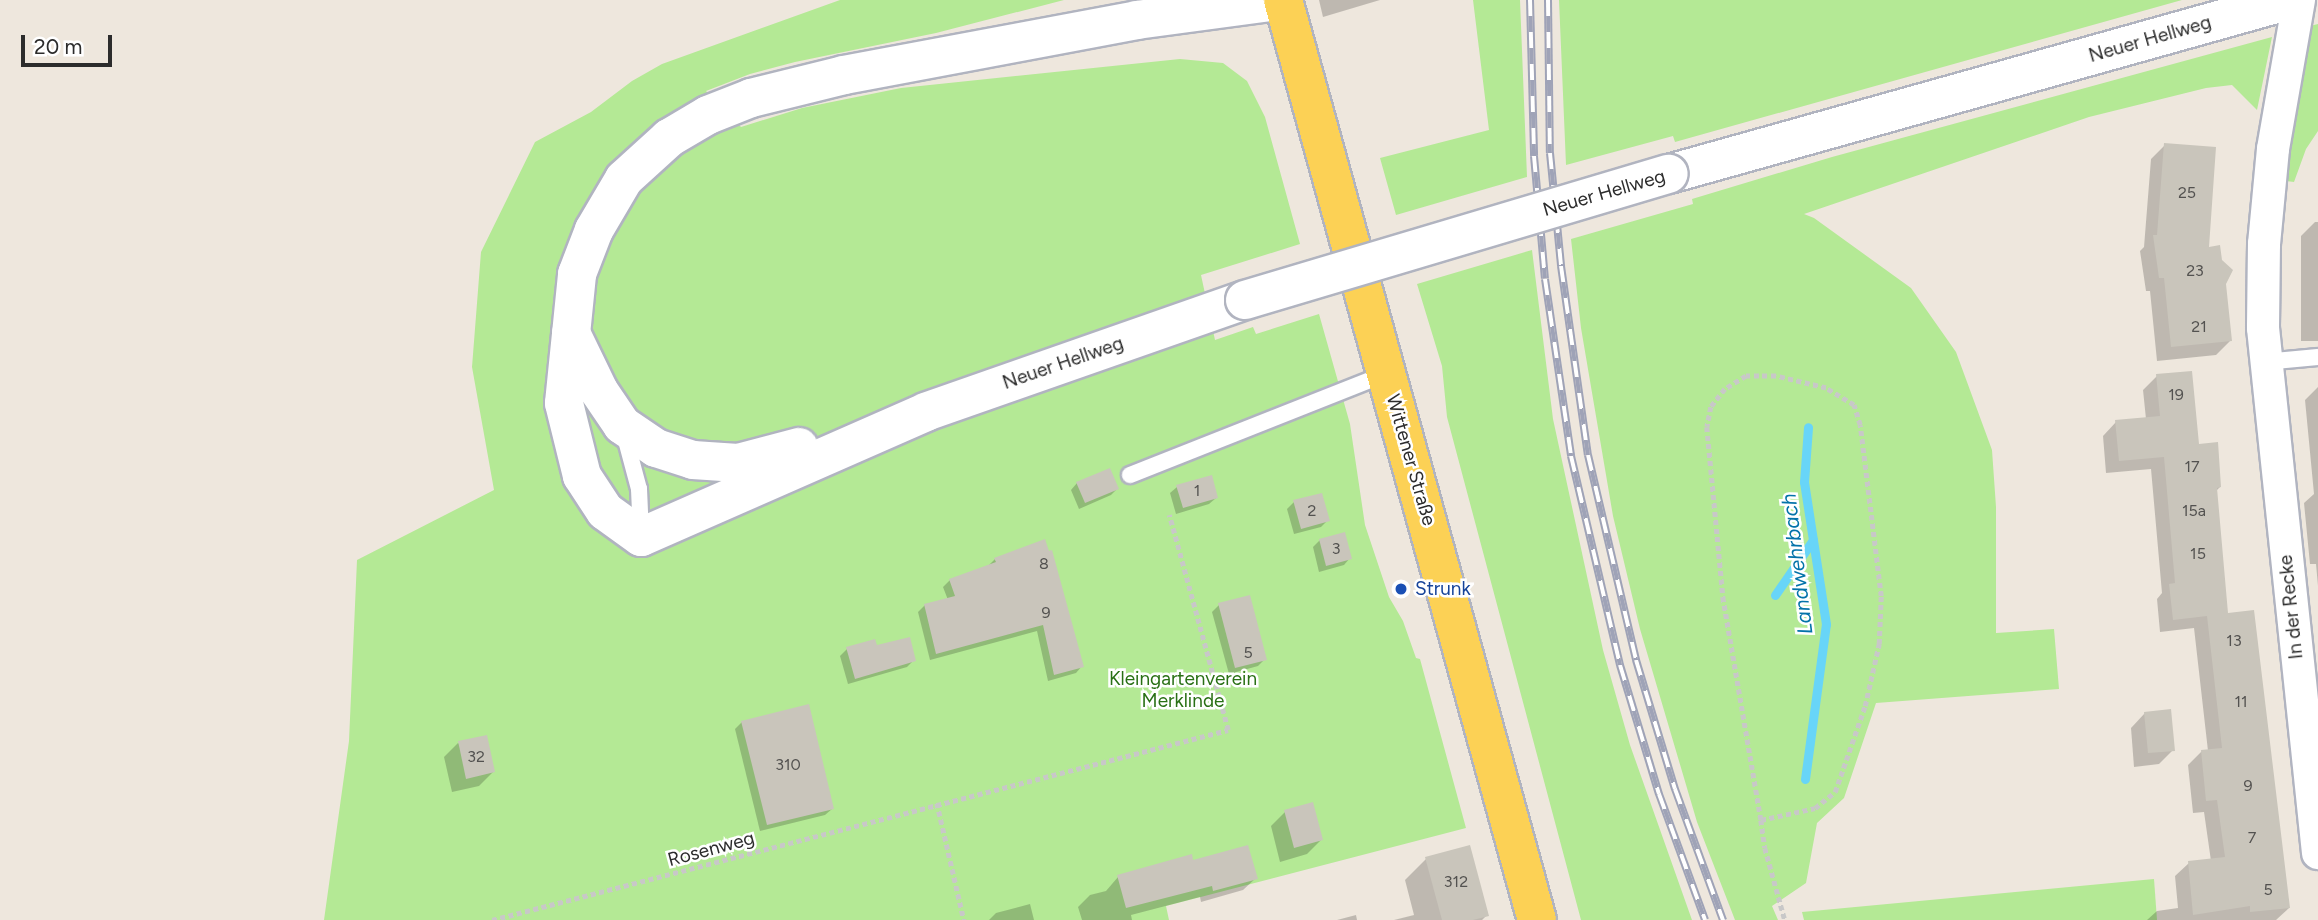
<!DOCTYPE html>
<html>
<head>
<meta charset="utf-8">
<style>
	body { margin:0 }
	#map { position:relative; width:2318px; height:920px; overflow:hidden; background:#eee7dd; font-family:Figtree,sans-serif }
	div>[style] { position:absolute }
	.green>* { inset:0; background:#b4e995 }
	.shadow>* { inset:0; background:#0003 }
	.stream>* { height:9px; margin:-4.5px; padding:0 4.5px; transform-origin:4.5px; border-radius:4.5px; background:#68d5f8 }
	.building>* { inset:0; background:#c9c5bb }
	.path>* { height:4.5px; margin-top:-2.25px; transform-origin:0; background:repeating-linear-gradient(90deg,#c8c8c8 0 5px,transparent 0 8.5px) }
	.roads { filter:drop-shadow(2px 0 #b1b4c0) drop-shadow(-2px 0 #b1b4c0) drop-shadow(0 2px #b1b4c0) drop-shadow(0 -2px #b1b4c0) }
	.service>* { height:16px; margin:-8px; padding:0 8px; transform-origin:8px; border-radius:8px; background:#fff }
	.minor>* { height:32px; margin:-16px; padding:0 16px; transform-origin:16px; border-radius:16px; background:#fff }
	.secondary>* { height:38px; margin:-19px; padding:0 19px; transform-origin:19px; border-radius:19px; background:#fff }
	.primary>* { height:38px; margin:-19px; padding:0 19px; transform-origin:19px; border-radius:19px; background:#fcd155 }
	.rail>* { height:8px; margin-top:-4px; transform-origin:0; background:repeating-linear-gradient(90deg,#fff 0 16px,#9fa3b7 0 32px); box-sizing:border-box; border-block:2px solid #9fa3b7 }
	.bridges { filter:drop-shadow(2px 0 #b1b4c0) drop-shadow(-2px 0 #b1b4c0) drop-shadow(0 2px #b1b4c0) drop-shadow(0 -2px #b1b4c0) }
	.secondary-bridge>* { height:38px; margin:-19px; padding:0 19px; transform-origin:19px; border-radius:19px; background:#fff }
	.dots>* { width:19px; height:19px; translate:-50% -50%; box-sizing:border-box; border:4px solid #fff; border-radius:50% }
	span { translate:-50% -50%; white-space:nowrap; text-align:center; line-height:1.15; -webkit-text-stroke:5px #fff; paint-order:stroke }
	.number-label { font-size:16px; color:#535250 }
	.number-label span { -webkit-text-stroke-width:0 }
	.street-label { font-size:19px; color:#2c2c2c }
	.transit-label { font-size:19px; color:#164399 }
	.left { translate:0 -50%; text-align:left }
	.park-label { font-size:19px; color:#297015 }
	.water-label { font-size:21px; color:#0373a9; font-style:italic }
	.scale { position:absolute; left:21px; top:35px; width:91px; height:32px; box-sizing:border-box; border:4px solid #2c2c2c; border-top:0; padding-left:9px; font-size:21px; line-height:24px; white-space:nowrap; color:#2c2c2c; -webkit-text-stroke:5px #fff; paint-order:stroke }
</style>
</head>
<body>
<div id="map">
	<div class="green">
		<i style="clip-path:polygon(840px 0,1064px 0,936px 33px,795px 62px,750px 74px,706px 91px,741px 127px,802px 108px,901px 88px,1180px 59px,1223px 63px,1247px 81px,1265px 117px,1300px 244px,1201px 275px,1215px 340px,1253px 327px,1256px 334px,1319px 314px,1350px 424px,1365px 525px,1389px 597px,1403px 621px,1416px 658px,1420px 659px,1466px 828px,1166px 906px,1169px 920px,324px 920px,349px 741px,357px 560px,494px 490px,472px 367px,481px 252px,535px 142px,591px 112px,632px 81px,662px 64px)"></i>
		<i style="clip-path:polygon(1473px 0,1520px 0,1527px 177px,1396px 215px,1380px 158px,1489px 130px)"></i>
		<i style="clip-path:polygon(1559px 0,2182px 0,1675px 142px,1673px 136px,1566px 165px)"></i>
		<i style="clip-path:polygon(2318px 24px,2318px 131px,2306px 149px,2294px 182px,2285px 181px,2310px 26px)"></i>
		<i style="clip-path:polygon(2272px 37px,2257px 110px,2232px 85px,2206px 88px,2089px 117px,1804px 214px,1814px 218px,1911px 288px,1956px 352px,1992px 450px,1996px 507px,1996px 633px,2054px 629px,2059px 689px,1876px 703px,1844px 798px,1817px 823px,1806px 883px,1772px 906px,1778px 920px,1735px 920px,1697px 822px,1640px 629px,1613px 516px,1581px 328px,1571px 239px,1693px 204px,1692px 199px,1832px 157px)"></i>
		<i style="clip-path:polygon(1532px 250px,1553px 419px,1603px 650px,1630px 745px,1692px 920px,1581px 920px,1447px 417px,1442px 366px,1417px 284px)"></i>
		<i style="clip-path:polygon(2154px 879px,2157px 920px,1804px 920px,1802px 912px)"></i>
	</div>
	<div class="shadow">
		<i style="clip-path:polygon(1319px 0,1380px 0,1323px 17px)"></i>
		<i style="clip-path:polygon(2165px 145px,2207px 249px,2230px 341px,2216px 355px,2157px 361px,2150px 291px,2146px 291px,2140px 251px,2144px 247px,2151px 159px)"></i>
		<i style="clip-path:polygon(2315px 222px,2318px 222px,2318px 341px,2301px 341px,2301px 236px)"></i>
		<i style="clip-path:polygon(2157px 376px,2220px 487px,2216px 491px,2226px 615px,2289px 908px,2276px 920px,2147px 920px,2157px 911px,2178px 908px,2175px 876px,2189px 863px,2211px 861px,2204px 812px,2193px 813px,2188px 765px,2202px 751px,2208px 751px,2194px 628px,2160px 632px,2157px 599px,2162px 593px,2151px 469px,2106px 473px,2103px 436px,2116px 422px,2146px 419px,2143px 390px)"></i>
		<i style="clip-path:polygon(2318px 387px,2318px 586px,2316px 564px,2310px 564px,2304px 503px,2314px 494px,2305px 400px)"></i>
		<i style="clip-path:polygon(1077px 483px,1117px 489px,1111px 495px,1079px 509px,1071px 490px)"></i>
		<i style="clip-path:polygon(1177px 487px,1216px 498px,1209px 504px,1176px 514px,1170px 493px)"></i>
		<i style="clip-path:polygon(1294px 502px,1328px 520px,1321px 527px,1294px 534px,1287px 509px)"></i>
		<i style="clip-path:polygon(1320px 540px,1350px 558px,1344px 565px,1319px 572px,1313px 547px)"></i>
		<i style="clip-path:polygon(995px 559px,1082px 666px,1076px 673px,1048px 681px,1037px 631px,930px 660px,918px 612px,925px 605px,948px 600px,943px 587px,950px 580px,988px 566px)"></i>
		<i style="clip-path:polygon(1219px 605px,1265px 659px,1258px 666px,1229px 674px,1212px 612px)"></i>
		<i style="clip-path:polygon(875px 647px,914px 660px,907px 667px,848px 684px,840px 656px,847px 649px)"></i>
		<i style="clip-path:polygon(2145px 713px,2173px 750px,2159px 764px,2134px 767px,2131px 728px)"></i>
		<i style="clip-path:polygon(742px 722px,832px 809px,825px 815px,760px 831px,735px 729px)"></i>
		<i style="clip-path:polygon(458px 743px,493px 772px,479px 786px,452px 792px,444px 757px)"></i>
		<i style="clip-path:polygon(1285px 812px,1321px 840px,1307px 854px,1280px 862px,1271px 826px)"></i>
		<i style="clip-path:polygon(1426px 859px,1487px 915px,1482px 920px,1394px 920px,1414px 915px,1405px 880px)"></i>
		<i style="clip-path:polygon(1192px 862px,1256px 878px,1243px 890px,1201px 902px,1200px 897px,1131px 915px,1132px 920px,1082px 920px,1078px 907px,1090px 895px,1106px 891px,1118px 877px)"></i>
		<i style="clip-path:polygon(1030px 904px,1034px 920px,989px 920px,996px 913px)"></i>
		<i style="clip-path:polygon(1356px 915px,1357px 920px,1337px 920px)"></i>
	</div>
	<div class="stream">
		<i style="left:1775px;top:595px;width:67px;rotate:-55.4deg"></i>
		<i style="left:1805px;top:779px;width:156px;rotate:-82.3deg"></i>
		<i style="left:1826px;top:624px;width:144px;rotate:-98.8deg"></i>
		<i style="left:1804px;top:482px;width:55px;rotate:-85.8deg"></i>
	</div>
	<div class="building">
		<i style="clip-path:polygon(2164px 143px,2216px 147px,2209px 247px,2220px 245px,2222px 260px,2233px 270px,2226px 284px,2232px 341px,2171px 347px,2164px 278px,2159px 278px,2153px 235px,2157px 235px)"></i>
		<i style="clip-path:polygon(2192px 371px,2199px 444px,2218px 442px,2221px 487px,2217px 488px,2228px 613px,2254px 610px,2290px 908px,2250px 912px,2250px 906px,2193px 915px,2188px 861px,2225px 857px,2217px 800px,2206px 801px,2201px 750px,2222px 748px,2207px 616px,2173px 620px,2169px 584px,2175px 583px,2164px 457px,2119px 461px,2115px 420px,2160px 416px,2156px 374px)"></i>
		<i style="clip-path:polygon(1110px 468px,1119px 489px,1085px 503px,1076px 482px)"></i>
		<i style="clip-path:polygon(1212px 475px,1218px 498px,1183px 508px,1176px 485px)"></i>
		<i style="clip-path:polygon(1322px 493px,1330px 521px,1301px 529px,1293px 500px)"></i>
		<i style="clip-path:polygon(1345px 532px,1352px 559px,1326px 566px,1319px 539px)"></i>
		<i style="clip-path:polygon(1045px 539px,1049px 551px,1052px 550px,1084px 667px,1054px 675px,1043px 625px,936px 654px,924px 604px,955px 596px,949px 579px,996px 562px,994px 558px)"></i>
		<i style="clip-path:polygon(1250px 595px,1267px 660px,1235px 668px,1218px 603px)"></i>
		<i style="clip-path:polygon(910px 637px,916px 661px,855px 679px,846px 647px,875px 639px,877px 645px)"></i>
		<i style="clip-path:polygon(809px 704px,834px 809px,767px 825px,741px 721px)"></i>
		<i style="clip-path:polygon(2171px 709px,2175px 751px,2148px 753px,2144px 712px)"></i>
		<i style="clip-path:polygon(487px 735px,495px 772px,466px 779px,458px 741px)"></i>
		<i style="clip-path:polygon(1313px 802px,1323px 840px,1294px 848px,1284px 810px)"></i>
		<i style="clip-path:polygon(1248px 845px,1258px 879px,1213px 891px,1212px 886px,1126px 908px,1117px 875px,1192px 854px,1193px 860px)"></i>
		<i style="clip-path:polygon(1470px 845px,1489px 916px,1473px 920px,1442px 920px,1425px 857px)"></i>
	</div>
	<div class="path">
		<i style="left:937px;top:803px;width:120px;rotate:77deg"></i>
		<i style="left:1761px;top:820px;width:55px;rotate:-12.5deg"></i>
		<i style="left:1815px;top:808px;width:26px;rotate:-39deg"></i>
		<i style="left:1835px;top:792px;width:91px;rotate:-70.8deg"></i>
		<i style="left:1865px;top:706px;width:64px;rotate:-77.3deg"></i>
		<i style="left:1879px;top:644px;width:48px;rotate:-87.6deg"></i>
		<i style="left:1881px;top:596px;width:172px;rotate:-97deg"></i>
		<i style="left:1860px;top:425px;width:21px;rotate:-107deg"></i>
		<i style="left:1854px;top:405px;width:33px;rotate:-149deg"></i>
		<i style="left:1826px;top:388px;width:51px;rotate:-166.5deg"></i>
		<i style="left:1776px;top:376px;width:30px;rotate:180deg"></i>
		<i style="left:1746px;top:376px;width:25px;rotate:148deg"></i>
		<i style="left:1725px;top:389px;width:23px;rotate:128deg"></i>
		<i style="left:1711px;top:407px;width:20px;rotate:101deg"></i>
		<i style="left:1707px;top:427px;width:171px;rotate:84.6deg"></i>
		<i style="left:1723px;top:597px;width:226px;rotate:80.3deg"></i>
		<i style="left:1761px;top:820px;width:28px;rotate:82deg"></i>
		<i style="left:1765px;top:848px;width:75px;rotate:74.5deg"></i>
		<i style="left:492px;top:920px;width:760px;rotate:-14.48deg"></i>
		<i style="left:1228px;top:730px;width:223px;rotate:-105.3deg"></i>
	</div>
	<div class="roads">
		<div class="service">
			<i style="left:2264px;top:362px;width:54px;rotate:-5.3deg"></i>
			<i style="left:624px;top:433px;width:58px;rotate:75deg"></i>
			<i style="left:639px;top:489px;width:45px;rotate:87.5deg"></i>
			<i style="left:1130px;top:475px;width:277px;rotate:-21.6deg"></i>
		</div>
		<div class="minor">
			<i style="left:2299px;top:0;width:151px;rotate:99.9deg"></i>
			<i style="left:2273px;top:149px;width:95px;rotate:95.4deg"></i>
			<i style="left:2264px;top:244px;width:84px;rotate:90.7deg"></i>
			<i style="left:2263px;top:328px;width:528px;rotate:84.02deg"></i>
		</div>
		<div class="secondary">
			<i style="left:1669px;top:174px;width:645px;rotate:-15.65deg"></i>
			<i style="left:1245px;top:300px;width:338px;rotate:160.7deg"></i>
			<i style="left:926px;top:412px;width:311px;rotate:156.3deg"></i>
			<i style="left:641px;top:537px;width:44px;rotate:-144.2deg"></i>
			<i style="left:605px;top:511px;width:42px;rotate:-123.3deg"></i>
			<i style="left:582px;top:476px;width:75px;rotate:-103.9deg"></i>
			<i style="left:564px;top:403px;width:130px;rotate:-84.2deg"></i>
			<i style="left:577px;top:274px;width:47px;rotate:-68.9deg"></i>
			<i style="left:594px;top:230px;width:59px;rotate:-59.5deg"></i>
			<i style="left:624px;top:179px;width:61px;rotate:-42.3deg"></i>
			<i style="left:669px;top:138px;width:45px;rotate:-30.5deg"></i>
			<i style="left:708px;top:115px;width:46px;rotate:-21.6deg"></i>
			<i style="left:751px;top:98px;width:96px;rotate:-13.9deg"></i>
			<i style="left:844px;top:75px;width:298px;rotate:-10.6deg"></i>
			<i style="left:1137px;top:20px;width:148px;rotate:-7.7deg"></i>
			<i style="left:571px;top:333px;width:64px;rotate:64.2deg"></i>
			<i style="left:599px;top:391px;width:41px;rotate:55.9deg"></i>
			<i style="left:622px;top:425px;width:41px;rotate:34.1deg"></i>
			<i style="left:656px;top:448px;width:39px;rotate:18deg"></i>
			<i style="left:693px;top:460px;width:45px;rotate:3.8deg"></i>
			<i style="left:738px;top:463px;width:63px;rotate:-14.7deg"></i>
		</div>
		<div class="primary">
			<i style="left:1283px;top:0;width:954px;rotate:74.57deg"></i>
		</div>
	</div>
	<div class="rail">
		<i style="left:1530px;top:0;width:156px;rotate:88.5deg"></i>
		<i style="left:1534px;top:156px;width:123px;rotate:84.9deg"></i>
		<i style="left:1545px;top:279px;width:179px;rotate:81.6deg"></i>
		<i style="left:1571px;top:456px;width:215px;rotate:76.8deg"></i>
		<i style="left:1620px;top:665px;width:135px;rotate:73.2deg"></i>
		<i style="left:1659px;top:794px;width:134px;rotate:69.9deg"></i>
		<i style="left:1548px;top:0;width:153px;rotate:89.3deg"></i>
		<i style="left:1550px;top:153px;width:114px;rotate:84.4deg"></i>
		<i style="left:1561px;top:266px;width:191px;rotate:81.9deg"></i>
		<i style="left:1588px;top:455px;width:211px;rotate:76.8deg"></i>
		<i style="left:1636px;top:660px;width:135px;rotate:73.2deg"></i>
		<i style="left:1675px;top:789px;width:140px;rotate:69.9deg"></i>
	</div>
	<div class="bridges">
		<div class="secondary-bridge">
			<i style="left:1245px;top:300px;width:442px;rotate:-16.6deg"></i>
		</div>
	</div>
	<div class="dots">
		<i style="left:1401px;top:589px;background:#1a4fb4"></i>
	</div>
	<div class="number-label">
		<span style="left:2187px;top:193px">25</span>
		<span style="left:2195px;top:271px">23</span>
		<span style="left:2199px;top:327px">21</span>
		<span style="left:2176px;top:395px">19</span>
		<span style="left:2192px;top:467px">17</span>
		<span style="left:1197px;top:491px">1</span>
		<span style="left:1312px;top:511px">2</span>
		<span style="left:2194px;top:511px">15a</span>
		<span style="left:1336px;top:549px">3</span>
		<span style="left:2198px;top:554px">15</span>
		<span style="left:1044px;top:564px">8</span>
		<span style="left:1046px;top:613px">9</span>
		<span style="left:2234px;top:641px">13</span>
		<span style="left:1248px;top:653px">5</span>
		<span style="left:2241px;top:702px">11</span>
		<span style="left:476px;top:757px">32</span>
		<span style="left:788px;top:765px">310</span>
		<span style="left:2248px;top:786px">9</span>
		<span style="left:2252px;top:838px">7</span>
		<span style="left:1456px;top:882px">312</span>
		<span style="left:2268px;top:890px">5</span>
	</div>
	<div class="street-label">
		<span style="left:2150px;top:39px;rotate:-16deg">Neuer Hellweg</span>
		<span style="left:1604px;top:193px;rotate:-16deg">Neuer Hellweg</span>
		<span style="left:1063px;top:363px;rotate:-19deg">Neuer Hellweg</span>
		<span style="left:1411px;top:460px;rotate:74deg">Wittener Straße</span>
		<span style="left:2291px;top:607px;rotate:-96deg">In der Recke</span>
		<span style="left:711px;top:849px;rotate:-15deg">Rosenweg</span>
	</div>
	<div class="transit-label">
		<span class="left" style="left:1415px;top:589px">Strunk</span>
	</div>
	<div class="park-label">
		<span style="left:1183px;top:690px">Kleingartenverein<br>Merklinde</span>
	</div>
	<div class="water-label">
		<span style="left:1797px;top:564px;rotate:-97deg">Landwehrbach</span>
	</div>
	<div class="scale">20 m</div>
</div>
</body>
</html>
